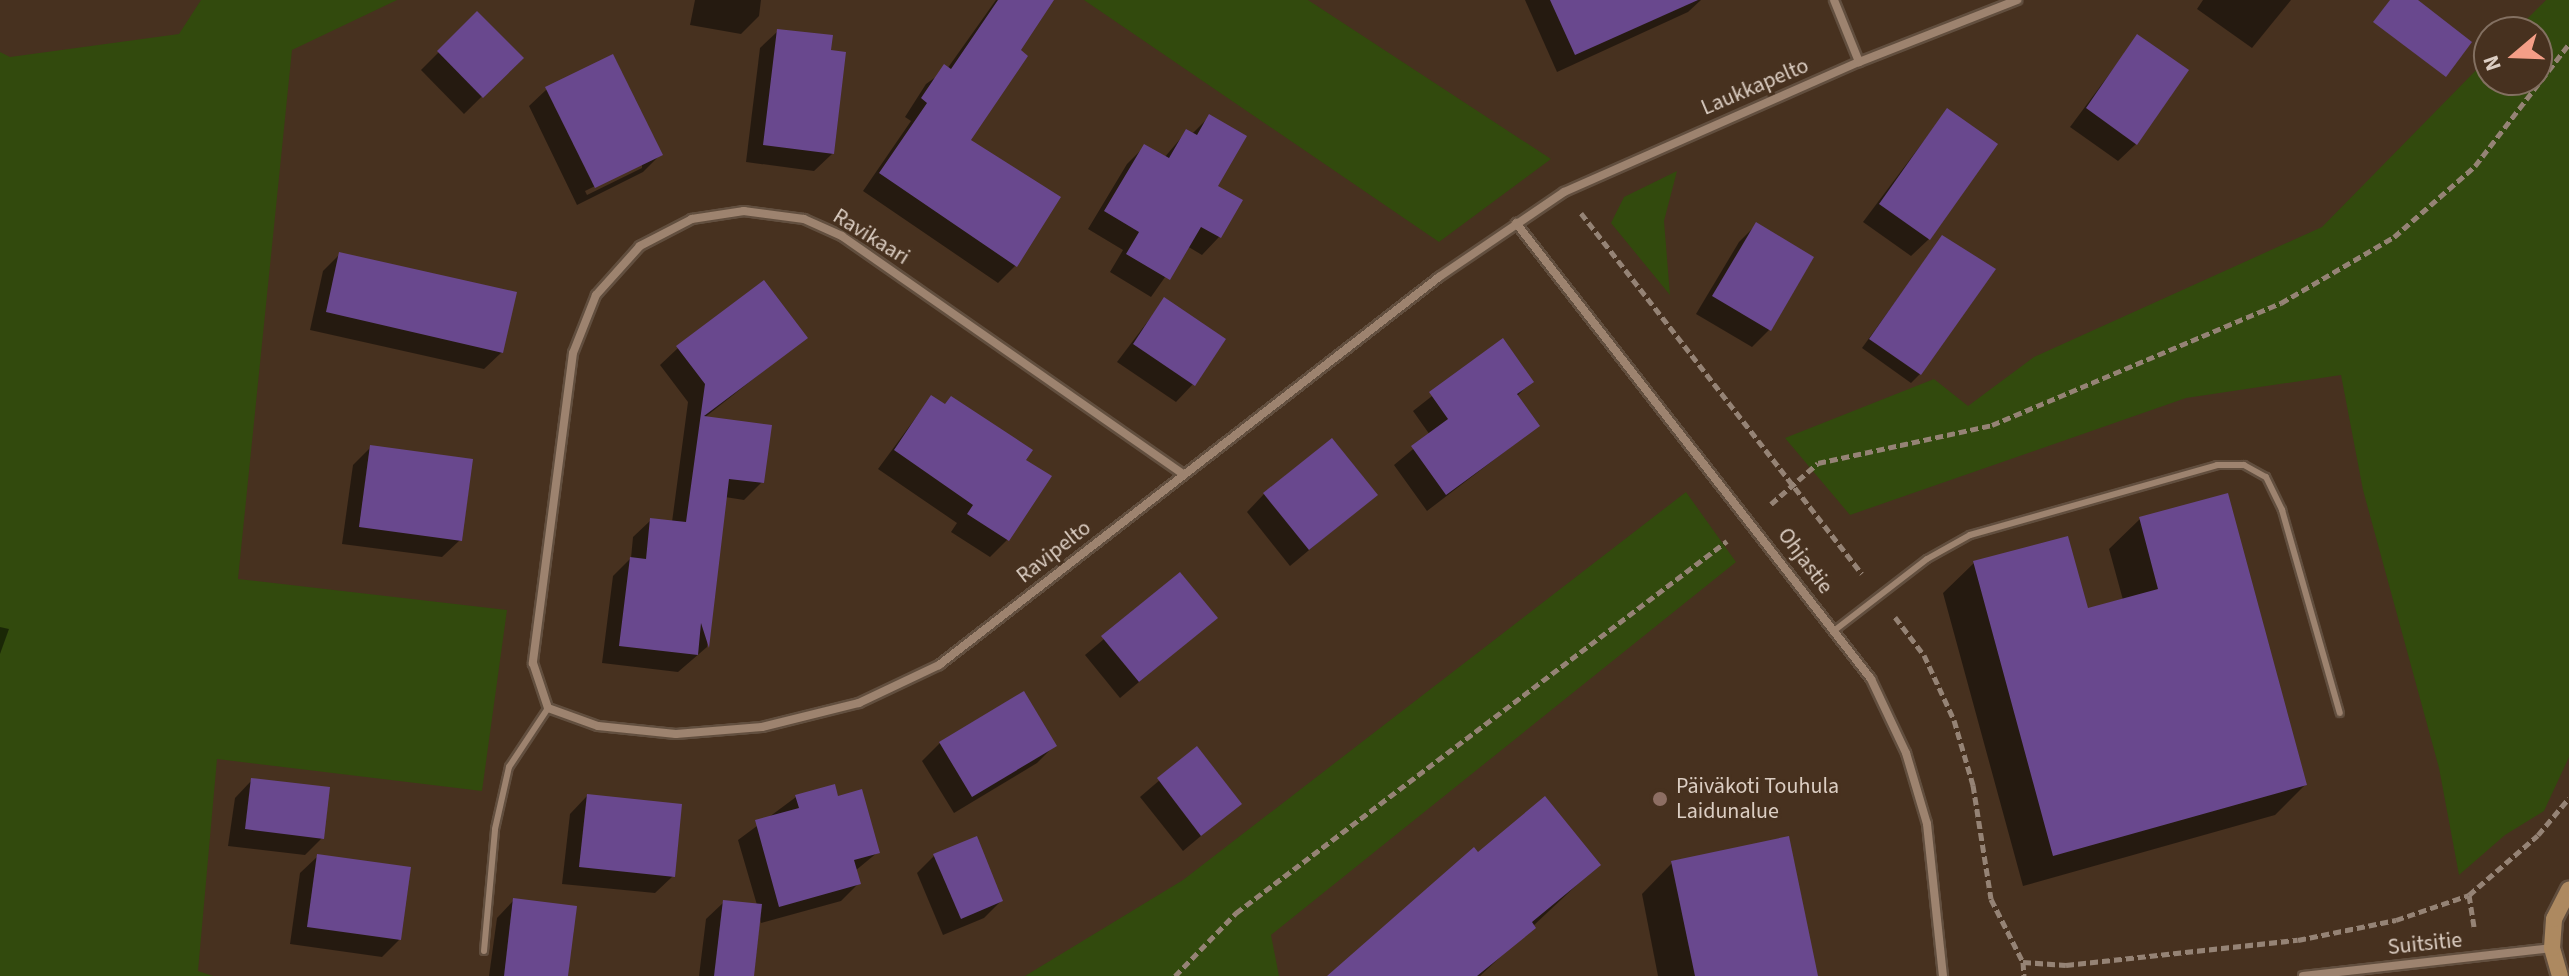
<!DOCTYPE html>
<html>
<head>
<meta charset="utf-8">
<style>
	body { margin:0 }
	#map { position:relative; width:2569px; height:976px; overflow:hidden; background:#47311f; font-family:"Source Sans 3",sans-serif }
	div>[style] { position:absolute }
	.green>* { inset:0; background:#324a0d }
	.shadow>* { inset:0; background:#0007 }
	.building>* { inset:0; background:#69488e }
	.path>* { height:5px; margin-top:-2.5px; transform-origin:0; background:repeating-linear-gradient(90deg,#958375 0 8px,transparent 0 12px) }
	.roads { filter:drop-shadow(2px 0 #624f3f) drop-shadow(-2px 0 #624f3f) drop-shadow(0 2px #624f3f) drop-shadow(0 -2px #624f3f) }
	.lane>* { height:6px; margin:-3px; padding:0 3px; transform-origin:3px; border-radius:3px; background:#9d836f }
	.street>* { height:8px; margin:-4px; padding:0 4px; transform-origin:4px; border-radius:4px; background:#9d836f }
	.secondary>* { height:16px; margin:-8px; padding:0 8px; transform-origin:8px; border-radius:8px; background:#ad8960 }
	.dots>* { width:22px; height:22px; translate:-50% -50%; box-sizing:border-box; border:4px solid #47311f; border-radius:50% }
	span { translate:-50% -50%; white-space:nowrap; text-align:center; line-height:1.15; -webkit-text-stroke:6px #47311f; paint-order:stroke }
	.street-label { font-size:22px; color:#dccec3 }
	.poi-label { font-size:22px; color:#dccec3 }
	.left { translate:0 -50%; text-align:left }
	.north { position:absolute; left:2473px; top:16px; width:80px; height:80px; box-sizing:border-box; background:#47311f; border:2px solid #837061; border-radius:50%; rotate:251deg; font-size:22px; font-weight:700; line-height:32px; text-align:center; color:#dccec3 }
	.north::after { content:''; display:block; margin:auto; width:28px; height:36px; background:#f49e87; clip-path:polygon(50% 0,100% 100%,50% 72%,0 100%) }
</style>
</head>
<body>
<div id="map">
	<div class="green">
		<i style="clip-path:polygon(201px 0,397px 0,292px 50px,238px 579px,507px 610px,482px 791px,217px 759px,198px 971px,213px 976px,0 976px,0 52px,10px 57px,179px 34px)"></i>
		<i style="clip-path:polygon(1084px 0,1308px 0,1551px 159px,1439px 242px)"></i>
		<i style="clip-path:polygon(2546px 0,2569px 0,2569px 757px,2544px 811px,2505px 835px,2459px 875px,2439px 768px,2363px 490px,2341px 375px,2186px 398px,1850px 515px,1785px 438px,1934px 379px,1968px 406px,2034px 357px,2322px 227px,2489px 57px,2489px 80px,2537px 80px,2537px 32px,2514px 32px)"></i>
		<i style="clip-path:polygon(1677px 171px,1664px 221px,1670px 295px,1611px 223px,1624px 197px)"></i>
		<i style="clip-path:polygon(1686px 492px,1736px 562px,1271px 935px,1279px 976px,1025px 976px,1183px 880px)"></i>
	</div>
	<div class="shadow">
		<i style="clip-path:polygon(695px 0,761px 0,759px 16px,741px 34px,690px 25px)"></i>
		<i style="clip-path:polygon(996px 0,1027px 0,1018px 51px,968px 141px,1059px 198px,1015px 266px,998px 283px,863px 191px,911px 121px,905px 117px,926px 84px,947px 69px)"></i>
		<i style="clip-path:polygon(1525px 0,1701px 0,1688px 12px,1557px 72px)"></i>
		<i style="clip-path:polygon(2203px 0,2291px 0,2252px 48px,2197px 9px)"></i>
		<i style="clip-path:polygon(477px 14px,521px 58px,464px 114px,421px 70px)"></i>
		<i style="clip-path:polygon(778px 31px,832px 154px,814px 171px,746px 162px,760px 48px)"></i>
		<i style="clip-path:polygon(2137px 37px,2136px 144px,2118px 161px,2070px 127px)"></i>
		<i style="clip-path:polygon(evenodd,547px 89px,660px 155px,643px 172px,577px 205px,529px 106px,547px 89px,642px 163px,642px 168px,587px 195px,585px 191px,642px 163px)"></i>
		<i style="clip-path:polygon(1947px 110px,1929px 239px,1911px 256px,1863px 222px)"></i>
		<i style="clip-path:polygon(1209px 117px,1215px 186px,1240px 201px,1219px 237px,1202px 255px,1187px 246px,1151px 297px,1110px 272px,1123px 250px,1088px 229px,1127px 164px,1144px 147px,1164px 158px,1186px 132px,1191px 135px)"></i>
		<i style="clip-path:polygon(1756px 225px,1769px 330px,1752px 347px,1696px 314px,1739px 242px)"></i>
		<i style="clip-path:polygon(1942px 237px,1920px 374px,1911px 383px,1862px 348px)"></i>
		<i style="clip-path:polygon(340px 254px,502px 352px,484px 369px,310px 330px,323px 271px)"></i>
		<i style="clip-path:polygon(1164px 300px,1193px 384px,1176px 402px,1117px 362px)"></i>
		<i style="clip-path:polygon(805px 338px,704px 418px,762px 482px,744px 500px,725px 497px,707px 647px,678px 672px,602px 663px,613px 576px,631px 558px,633px 537px,651px 520px,672px 522px,688px 402px,660px 365px,678px 348px)"></i>
		<i style="clip-path:polygon(1502px 341px,1531px 382px,1516px 397px,1538px 426px,1427px 511px,1394px 465px,1430px 435px,1413px 411px)"></i>
		<i style="clip-path:polygon(931px 397px,1023px 460px,1007px 540px,990px 557px,951px 532px,957px 523px,878px 469px)"></i>
		<i style="clip-path:polygon(371px 447px,460px 540px,442px 557px,342px 544px,353px 465px)"></i>
		<i style="clip-path:polygon(1264px 494px,1375px 495px,1290px 566px,1247px 512px)"></i>
		<i style="clip-path:polygon(2140px 519px,2305px 785px,2275px 815px,2023px 886px,1943px 593px,1974px 563px,2086px 610px,2123px 600px,2109px 549px)"></i>
		<i style="clip-path:polygon(1180px 575px,1215px 618px,1120px 698px,1085px 655px)"></i>
		<i style="clip-path:polygon(0 627px,9px 629px,0 654px)"></i>
		<i style="clip-path:polygon(1023px 694px,1055px 745px,1037px 763px,954px 813px,922px 761px,940px 743px)"></i>
		<i style="clip-path:polygon(1196px 749px,1239px 804px,1183px 851px,1140px 797px)"></i>
		<i style="clip-path:polygon(252px 780px,322px 838px,305px 855px,228px 846px,235px 798px)"></i>
		<i style="clip-path:polygon(587px 796px,673px 876px,655px 893px,562px 884px,570px 814px)"></i>
		<i style="clip-path:polygon(796px 797px,836px 798px,878px 852px,855px 871px,859px 883px,841px 901px,761px 923px,759px 915px,752px 976px,699px 976px,706px 919px,724px 902px,757px 905px,738px 840px)"></i>
		<i style="clip-path:polygon(1478px 854px,1598px 865px,1480px 976px,1330px 976px)"></i>
		<i style="clip-path:polygon(935px 855px,1001px 901px,984px 918px,943px 935px,917px 873px)"></i>
		<i style="clip-path:polygon(318px 856px,399px 940px,382px 957px,290px 944px,300px 873px)"></i>
		<i style="clip-path:polygon(1672px 863px,1816px 976px,1658px 976px,1642px 894px)"></i>
		<i style="clip-path:polygon(514px 900px,566px 976px,489px 976px,497px 918px)"></i>
	</div>
	<div class="building">
		<i style="clip-path:polygon(998px 0,1054px 0,1021px 50px,1028px 56px,971px 140px,1061px 197px,1017px 267px,879px 173px,927px 103px,921px 98px,944px 64px,951px 69px)"></i>
		<i style="clip-path:polygon(1550px 0,1698px 0,1575px 55px)"></i>
		<i style="clip-path:polygon(2390px 0,2418px 0,2472px 42px,2446px 77px,2373px 22px)"></i>
		<i style="clip-path:polygon(477px 11px,524px 58px,483px 98px,437px 51px)"></i>
		<i style="clip-path:polygon(777px 29px,833px 35px,831px 50px,846px 52px,834px 154px,763px 145px)"></i>
		<i style="clip-path:polygon(2137px 34px,2189px 70px,2137px 145px,2086px 108px)"></i>
		<i style="clip-path:polygon(613px 54px,663px 155px,595px 188px,545px 87px)"></i>
		<i style="clip-path:polygon(1947px 108px,1998px 144px,1930px 240px,1879px 204px)"></i>
		<i style="clip-path:polygon(1209px 114px,1247px 136px,1218px 186px,1243px 200px,1221px 238px,1201px 227px,1170px 280px,1126px 254px,1139px 232px,1104px 211px,1144px 144px,1169px 158px,1186px 129px,1197px 135px)"></i>
		<i style="clip-path:polygon(1756px 222px,1814px 257px,1771px 331px,1712px 296px)"></i>
		<i style="clip-path:polygon(1942px 235px,1996px 269px,1921px 375px,1869px 339px)"></i>
		<i style="clip-path:polygon(339px 252px,517px 292px,503px 353px,326px 312px)"></i>
		<i style="clip-path:polygon(764px 280px,808px 338px,704px 416px,772px 425px,764px 483px,729px 479px,709px 648px,701px 623px,698px 655px,619px 646px,630px 557px,646px 559px,650px 518px,686px 522px,705px 384px,676px 346px)"></i>
		<i style="clip-path:polygon(1164px 297px,1226px 339px,1195px 386px,1133px 344px)"></i>
		<i style="clip-path:polygon(1503px 338px,1534px 382px,1517px 394px,1540px 426px,1446px 495px,1411px 446px,1448px 419px,1429px 392px)"></i>
		<i style="clip-path:polygon(931px 395px,945px 404px,951px 396px,1033px 450px,1026px 460px,1052px 476px,1009px 541px,967px 514px,973px 505px,894px 450px)"></i>
		<i style="clip-path:polygon(1332px 438px,1378px 495px,1309px 550px,1263px 493px)"></i>
		<i style="clip-path:polygon(370px 445px,473px 459px,462px 541px,359px 527px)"></i>
		<i style="clip-path:polygon(2228px 493px,2307px 785px,2053px 856px,1973px 561px,2068px 536px,2088px 608px,2158px 589px,2139px 517px)"></i>
		<i style="clip-path:polygon(1180px 572px,1218px 618px,1139px 682px,1101px 636px)"></i>
		<i style="clip-path:polygon(1024px 691px,1057px 746px,972px 797px,939px 742px)"></i>
		<i style="clip-path:polygon(1197px 746px,1242px 804px,1201px 836px,1157px 778px)"></i>
		<i style="clip-path:polygon(251px 778px,330px 787px,324px 839px,245px 829px)"></i>
		<i style="clip-path:polygon(835px 784px,838px 796px,862px 789px,880px 853px,854px 860px,861px 884px,779px 907px,755px 820px,799px 808px,795px 795px)"></i>
		<i style="clip-path:polygon(587px 794px,682px 804px,675px 877px,579px 867px)"></i>
		<i style="clip-path:polygon(1545px 796px,1601px 865px,1532px 922px,1536px 928px,1477px 976px,1327px 976px,1474px 847px,1478px 852px)"></i>
		<i style="clip-path:polygon(977px 836px,1003px 901px,961px 919px,933px 854px)"></i>
		<i style="clip-path:polygon(1789px 836px,1818px 976px,1695px 976px,1671px 861px)"></i>
		<i style="clip-path:polygon(317px 854px,411px 867px,401px 940px,307px 927px)"></i>
		<i style="clip-path:polygon(513px 898px,577px 906px,568px 976px,504px 976px)"></i>
		<i style="clip-path:polygon(723px 900px,762px 904px,754px 976px,714px 976px)"></i>
	</div>
	<div class="path">
		<i style="left:1581px;top:213px;width:457px;rotate:52.1deg"></i>
		<i style="left:1771px;top:504px;width:62px;rotate:-41.1deg"></i>
		<i style="left:1818px;top:463px;width:178px;rotate:-12.3deg"></i>
		<i style="left:1992px;top:425px;width:314px;rotate:-22.9deg"></i>
		<i style="left:2281px;top:303px;width:131px;rotate:-30.3deg"></i>
		<i style="left:2394px;top:237px;width:108px;rotate:-41.2deg"></i>
		<i style="left:2475px;top:166px;width:154px;rotate:-52.4deg"></i>
		<i style="left:1895px;top:617px;width:48px;rotate:52.7deg"></i>
		<i style="left:1924px;top:655px;width:72px;rotate:65.2deg"></i>
		<i style="left:1954px;top:720px;width:68px;rotate:73.7deg"></i>
		<i style="left:1973px;top:785px;width:115px;rotate:81deg"></i>
		<i style="left:1991px;top:899px;width:71px;rotate:63.1deg"></i>
		<i style="left:2023px;top:962px;width:14px;rotate:86deg"></i>
		<i style="left:2469px;top:895px;width:32px;rotate:81deg"></i>
		<i style="left:2023px;top:962px;width:43px;rotate:4deg"></i>
		<i style="left:2066px;top:965px;width:233px;rotate:-6.2deg"></i>
		<i style="left:2298px;top:940px;width:100px;rotate:-11.5deg"></i>
		<i style="left:2396px;top:920px;width:77px;rotate:-18.9deg"></i>
		<i style="left:2469px;top:895px;width:91px;rotate:-41deg"></i>
		<i style="left:2538px;top:835px;width:48px;rotate:-50deg"></i>
		<i style="left:1175px;top:976px;width:88px;rotate:-45.9deg"></i>
		<i style="left:1236px;top:913px;width:616px;rotate:-37.15deg"></i>
	</div>
	<div class="roads">
		<div class="lane">
			<i style="left:1835px;top:630px;width:116px;rotate:-37.7deg"></i>
			<i style="left:1927px;top:559px;width:49px;rotate:-29.2deg"></i>
			<i style="left:1970px;top:535px;width:257px;rotate:-15.8deg"></i>
			<i style="left:2217px;top:465px;width:27px"></i>
			<i style="left:2244px;top:465px;width:25px;rotate:29deg"></i>
			<i style="left:2266px;top:477px;width:37px;rotate:64deg"></i>
			<i style="left:2282px;top:510px;width:211px;rotate:74.1deg"></i>
			<i style="left:484px;top:951px;width:122px;rotate:-84.8deg"></i>
			<i style="left:495px;top:829px;width:64px;rotate:-77.3deg"></i>
			<i style="left:509px;top:767px;width:71px;rotate:-56.5deg"></i>
		</div>
		<div class="street">
			<i style="left:1834px;top:0;width:67px;rotate:68deg"></i>
			<i style="left:1516px;top:223px;width:578px;rotate:52.1deg"></i>
			<i style="left:1871px;top:679px;width:82px;rotate:64.7deg"></i>
			<i style="left:1906px;top:753px;width:74px;rotate:73.5deg"></i>
			<i style="left:1927px;top:824px;width:153px;rotate:84deg"></i>
			<i style="left:1183px;top:474px;width:416px;rotate:-145.1deg"></i>
			<i style="left:842px;top:236px;width:42px;rotate:-155.9deg"></i>
			<i style="left:804px;top:219px;width:61px;rotate:-172.4deg"></i>
			<i style="left:744px;top:211px;width:53px;rotate:171.3deg"></i>
			<i style="left:692px;top:219px;width:59px;rotate:152.6deg"></i>
			<i style="left:640px;top:246px;width:66px;rotate:131.9deg"></i>
			<i style="left:596px;top:295px;width:62px;rotate:111.6deg"></i>
			<i style="left:573px;top:353px;width:313px;rotate:97.4deg"></i>
			<i style="left:533px;top:663px;width:47px;rotate:71.6deg"></i>
			<i style="left:548px;top:708px;width:53px;rotate:19.8deg"></i>
			<i style="left:598px;top:726px;width:78px;rotate:5.9deg"></i>
			<i style="left:676px;top:734px;width:86px;rotate:-4.7deg"></i>
			<i style="left:762px;top:727px;width:100px;rotate:-13.9deg"></i>
			<i style="left:859px;top:703px;width:89px;rotate:-25.4deg"></i>
			<i style="left:939px;top:665px;width:633px;rotate:-37.81deg"></i>
			<i style="left:1439px;top:277px;width:151px;rotate:-34.2deg"></i>
			<i style="left:1564px;top:192px;width:322px;rotate:-23.8deg"></i>
			<i style="left:1859px;top:62px;width:170px;rotate:-21.4deg"></i>
			<i style="left:2303px;top:976px;width:251px;rotate:-6.4deg"></i>
		</div>
		<div class="secondary">
			<i style="left:2560px;top:976px;width:29px;rotate:-106deg"></i>
			<i style="left:2552px;top:948px;width:29px;rotate:-86deg"></i>
			<i style="left:2554px;top:919px;width:33px;rotate:-63deg"></i>
		</div>
	</div>
	<div class="dots">
		<i style="left:1660px;top:799px;background:#8d6e63"></i>
	</div>
	<div class="street-label">
		<span style="left:1755px;top:87px;rotate:-23deg">Laukkapelto</span>
		<span style="left:871px;top:237px;rotate:32deg">Ravikaari</span>
		<span style="left:1054px;top:552px;rotate:-38deg">Ravipelto</span>
		<span style="left:1805px;top:561px;rotate:53deg">Ohjastie</span>
		<span style="left:2425px;top:944px;rotate:-6deg">Suitsitie</span>
	</div>
	<div class="poi-label">
		<span class="left" style="left:1676px;top:799px">Päiväkoti Touhula<br>Laidunalue</span>
	</div>
	<div class="north">N</div>
</div>
</body>
</html>
